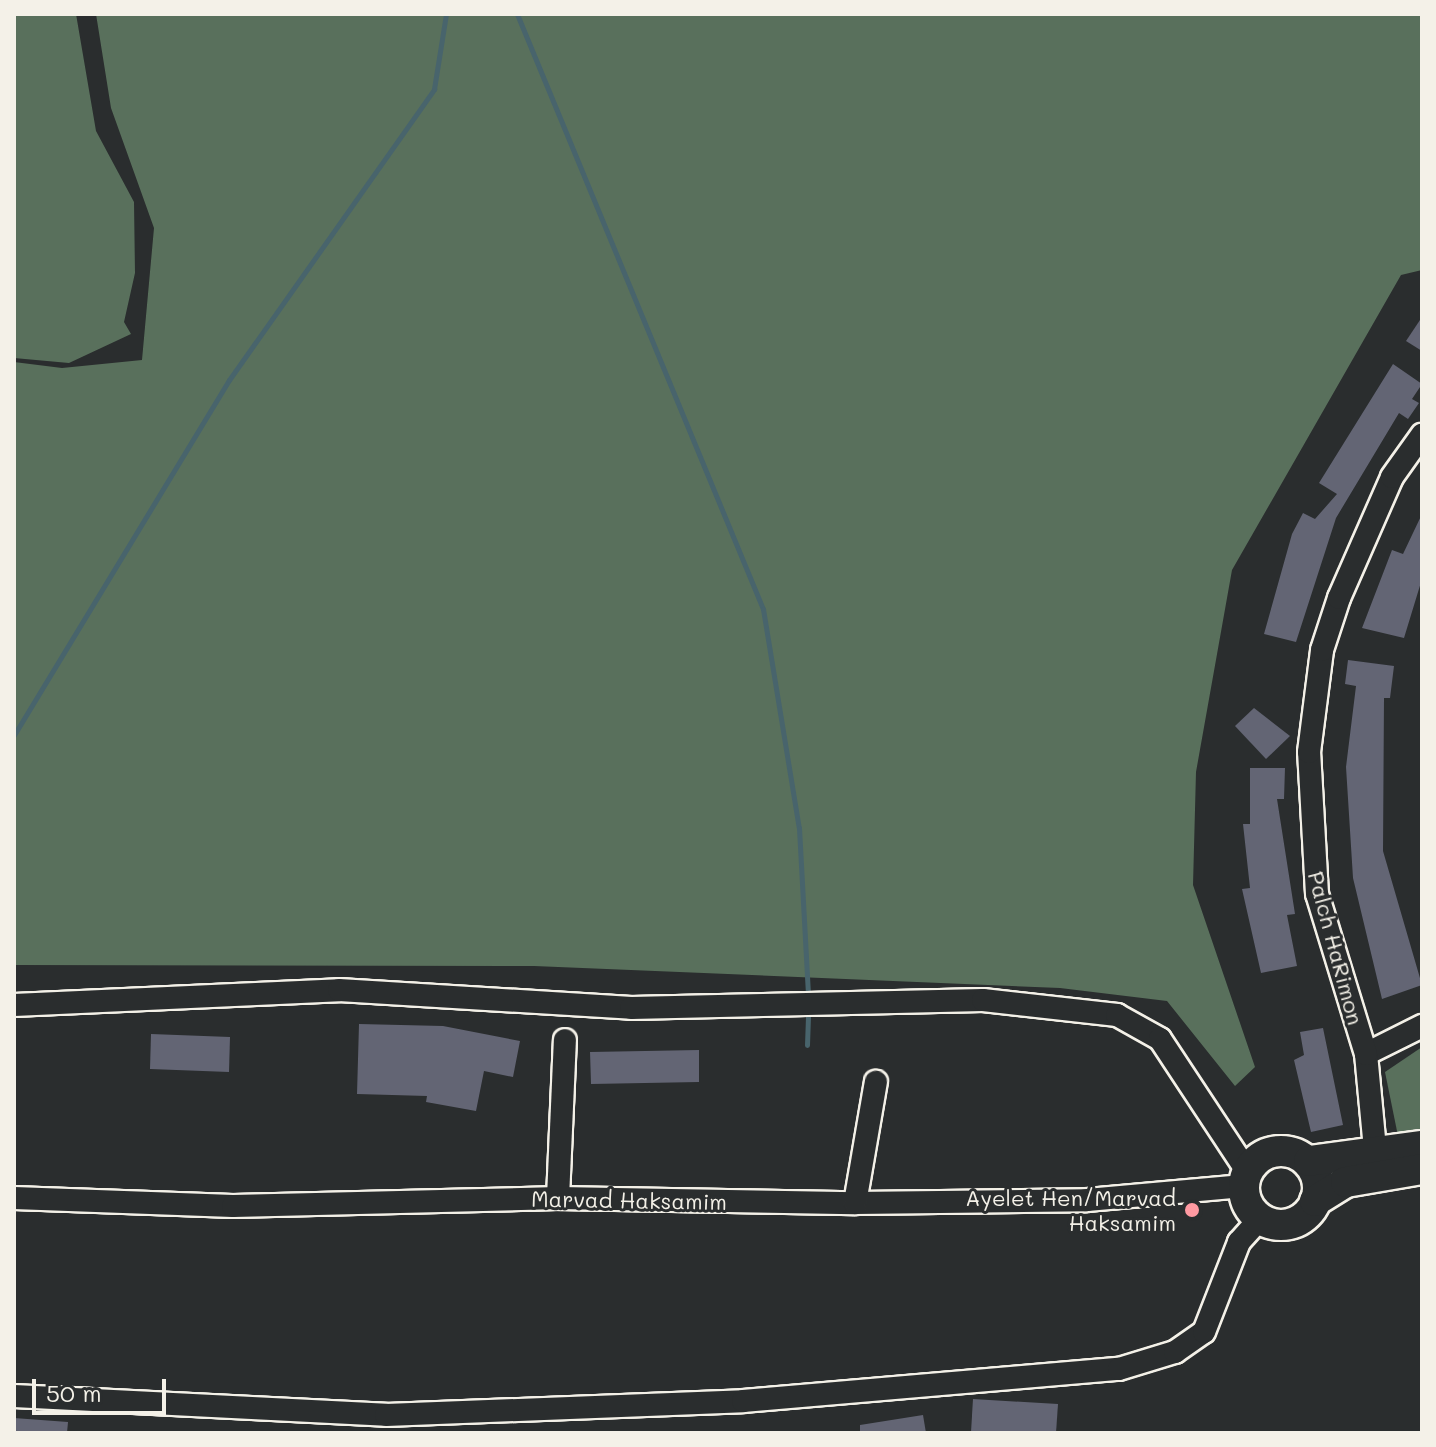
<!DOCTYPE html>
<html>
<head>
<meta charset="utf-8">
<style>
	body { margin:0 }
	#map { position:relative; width:1436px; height:1447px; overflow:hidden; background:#2a2d2e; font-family:Mali,sans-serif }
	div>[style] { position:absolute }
	.green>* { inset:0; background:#59705c }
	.stream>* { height:5px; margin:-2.5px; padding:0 2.5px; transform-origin:2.5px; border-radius:2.5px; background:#48646c }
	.building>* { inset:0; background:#636574 }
	.roads { filter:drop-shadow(2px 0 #f4f1e8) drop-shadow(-2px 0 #f4f1e8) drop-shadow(0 2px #f4f1e8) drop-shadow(0 -2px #f4f1e8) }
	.street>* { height:22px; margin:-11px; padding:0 11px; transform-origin:11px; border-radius:11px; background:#2a2d2e }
	.secondary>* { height:30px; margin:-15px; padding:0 15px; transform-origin:15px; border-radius:15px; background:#2a2d2e }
	.secondary>.ring { margin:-15px; padding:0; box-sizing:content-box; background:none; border:30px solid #2a2d2e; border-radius:50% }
	.dots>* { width:22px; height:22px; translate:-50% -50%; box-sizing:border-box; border:4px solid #2a2d2e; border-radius:50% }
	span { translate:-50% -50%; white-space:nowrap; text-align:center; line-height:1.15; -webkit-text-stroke:6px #2a2d2e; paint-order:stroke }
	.street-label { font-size:22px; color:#f4f1e8 }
	.poi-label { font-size:22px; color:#f4f1e8 }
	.right { translate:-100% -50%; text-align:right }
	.frame { position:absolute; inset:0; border:16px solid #f4f1e8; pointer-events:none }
	.scale { position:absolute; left:32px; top:1379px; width:134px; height:36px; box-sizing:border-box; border:4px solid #f4f1e8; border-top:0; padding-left:10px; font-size:24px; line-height:28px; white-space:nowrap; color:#f4f1e8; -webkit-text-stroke:6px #2a2d2e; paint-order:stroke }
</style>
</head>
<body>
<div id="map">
	<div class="green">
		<i style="clip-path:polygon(14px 14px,76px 14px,96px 131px,134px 202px,135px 273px,124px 322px,131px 334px,69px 363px,14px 358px)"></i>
		<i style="clip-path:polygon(96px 14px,1422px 14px,1422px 270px,1401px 275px,1232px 570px,1196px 772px,1193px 885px,1255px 1067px,1235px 1086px,1167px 1001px,1060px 988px,534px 966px,16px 965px,14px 362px,62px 368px,142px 360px,154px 228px,111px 108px)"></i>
		<i style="clip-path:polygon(1422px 1047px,1422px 1139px,1399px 1141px,1385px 1072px)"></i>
	</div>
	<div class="stream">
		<i style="left:517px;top:14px;width:644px;rotate:67.54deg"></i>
		<i style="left:763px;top:609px;width:222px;rotate:80.7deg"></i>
		<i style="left:799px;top:828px;width:168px;rotate:86.9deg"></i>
		<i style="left:14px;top:735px;width:415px;rotate:-58.8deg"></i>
		<i style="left:229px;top:380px;width:356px;rotate:-54.8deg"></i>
		<i style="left:434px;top:89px;width:76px;rotate:-80.9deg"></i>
		<i style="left:807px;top:1045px;width:35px;rotate:-88deg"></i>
	</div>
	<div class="building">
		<i style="clip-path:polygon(1422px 317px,1422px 351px,1406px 341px)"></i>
		<i style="clip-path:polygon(1393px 364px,1422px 384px,1412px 399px,1419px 403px,1408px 419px,1399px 413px,1336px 518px,1296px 642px,1264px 634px,1292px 534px,1303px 513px,1315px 519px,1337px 494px,1319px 483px)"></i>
		<i style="clip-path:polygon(1422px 514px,1422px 579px,1404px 638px,1362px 628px,1392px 550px,1403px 554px)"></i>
		<i style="clip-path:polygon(1348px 660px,1394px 666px,1390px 698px,1384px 698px,1383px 851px,1422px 985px,1382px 999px,1353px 878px,1346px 767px,1356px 686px,1345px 684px)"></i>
		<i style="clip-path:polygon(1254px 708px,1290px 736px,1266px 759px,1235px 726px)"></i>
		<i style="clip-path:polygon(1250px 768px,1285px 768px,1284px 799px,1277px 799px,1295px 914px,1287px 915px,1297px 966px,1261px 973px,1242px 889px,1250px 888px,1243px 824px,1250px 824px)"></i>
		<i style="clip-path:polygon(359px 1024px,443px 1026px,520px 1041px,513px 1077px,484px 1071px,476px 1111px,426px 1102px,427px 1096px,357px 1094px)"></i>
		<i style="clip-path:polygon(1323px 1028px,1343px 1125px,1311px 1132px,1294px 1060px,1304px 1055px,1300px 1032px)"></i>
		<i style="clip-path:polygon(151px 1034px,230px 1037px,229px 1072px,150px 1069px)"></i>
		<i style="clip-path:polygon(699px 1050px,699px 1082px,591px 1084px,590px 1052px)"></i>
		<i style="clip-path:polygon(973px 1399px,1058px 1404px,1056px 1433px,971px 1432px)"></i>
		<i style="clip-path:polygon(923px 1415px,926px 1433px,860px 1433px,860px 1425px)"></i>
		<i style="clip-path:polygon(14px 1418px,68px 1422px,67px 1433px,14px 1433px)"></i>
	</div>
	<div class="roads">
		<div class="street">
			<i style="left:14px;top:1005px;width:325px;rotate:-2.6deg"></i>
			<i style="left:339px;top:990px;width:293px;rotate:3.5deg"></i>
			<i style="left:631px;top:1008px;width:352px;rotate:-1.3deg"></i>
			<i style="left:983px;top:1000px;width:135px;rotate:6.4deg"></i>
			<i style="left:1117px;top:1015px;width:49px;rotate:29.2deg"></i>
			<i style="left:1160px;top:1039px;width:158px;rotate:56.6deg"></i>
			<i style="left:1366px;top:1054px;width:63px;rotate:-26.6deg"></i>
			<i style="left:1375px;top:1149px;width:95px;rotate:-95.4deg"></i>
			<i style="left:1366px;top:1054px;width:167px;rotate:-107deg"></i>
			<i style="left:1317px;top:894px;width:142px;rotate:-93.2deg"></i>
			<i style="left:1309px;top:752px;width:103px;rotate:-82.7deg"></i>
			<i style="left:1322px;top:650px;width:55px;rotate:-71.9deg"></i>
			<i style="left:1339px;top:598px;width:132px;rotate:-66.3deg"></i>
			<i style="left:1392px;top:477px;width:52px;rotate:-54.5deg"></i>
			<i style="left:14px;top:1198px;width:219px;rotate:2.1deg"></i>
			<i style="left:233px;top:1206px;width:325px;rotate:-1.4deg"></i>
			<i style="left:558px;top:1198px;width:297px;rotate:1deg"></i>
			<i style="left:855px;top:1203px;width:232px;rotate:-0.7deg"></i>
			<i style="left:1087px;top:1200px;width:157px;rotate:-5.1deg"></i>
			<i style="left:558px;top:1198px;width:158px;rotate:-87.5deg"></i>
			<i style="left:855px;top:1203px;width:123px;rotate:-80.2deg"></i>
			<i style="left:14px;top:1396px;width:372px;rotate:2.9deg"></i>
			<i style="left:386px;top:1415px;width:357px;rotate:-2.2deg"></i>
			<i style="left:743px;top:1401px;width:377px;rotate:-4.9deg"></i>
			<i style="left:1119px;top:1369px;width:59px;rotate:-16.9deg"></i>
			<i style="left:1175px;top:1352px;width:35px;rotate:-35deg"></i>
			<i style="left:1204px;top:1332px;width:97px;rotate:-68.7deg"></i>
			<i style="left:1239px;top:1242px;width:31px;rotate:-48deg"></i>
		</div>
		<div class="secondary">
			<i class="ring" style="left:1244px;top:1151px;width:44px;height:44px"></i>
			<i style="left:1309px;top:1161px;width:114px;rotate:-7.6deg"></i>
			<i style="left:1315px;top:1201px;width:36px;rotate:-32deg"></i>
			<i style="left:1346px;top:1182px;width:77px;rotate:-9.7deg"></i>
		</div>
	</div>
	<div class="dots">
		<i style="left:1192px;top:1210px;background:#ff9aa2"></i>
	</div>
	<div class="street-label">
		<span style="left:1336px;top:948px;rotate:75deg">Palch HaRimon</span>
		<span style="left:629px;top:1200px;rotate:1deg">Marvad Haksamim</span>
	</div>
	<div class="poi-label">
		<span class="right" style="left:1176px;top:1210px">Ayelet Hen/Marvad<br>Haksamim</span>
	</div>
	<div class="frame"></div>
	<div class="scale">50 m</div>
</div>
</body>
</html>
